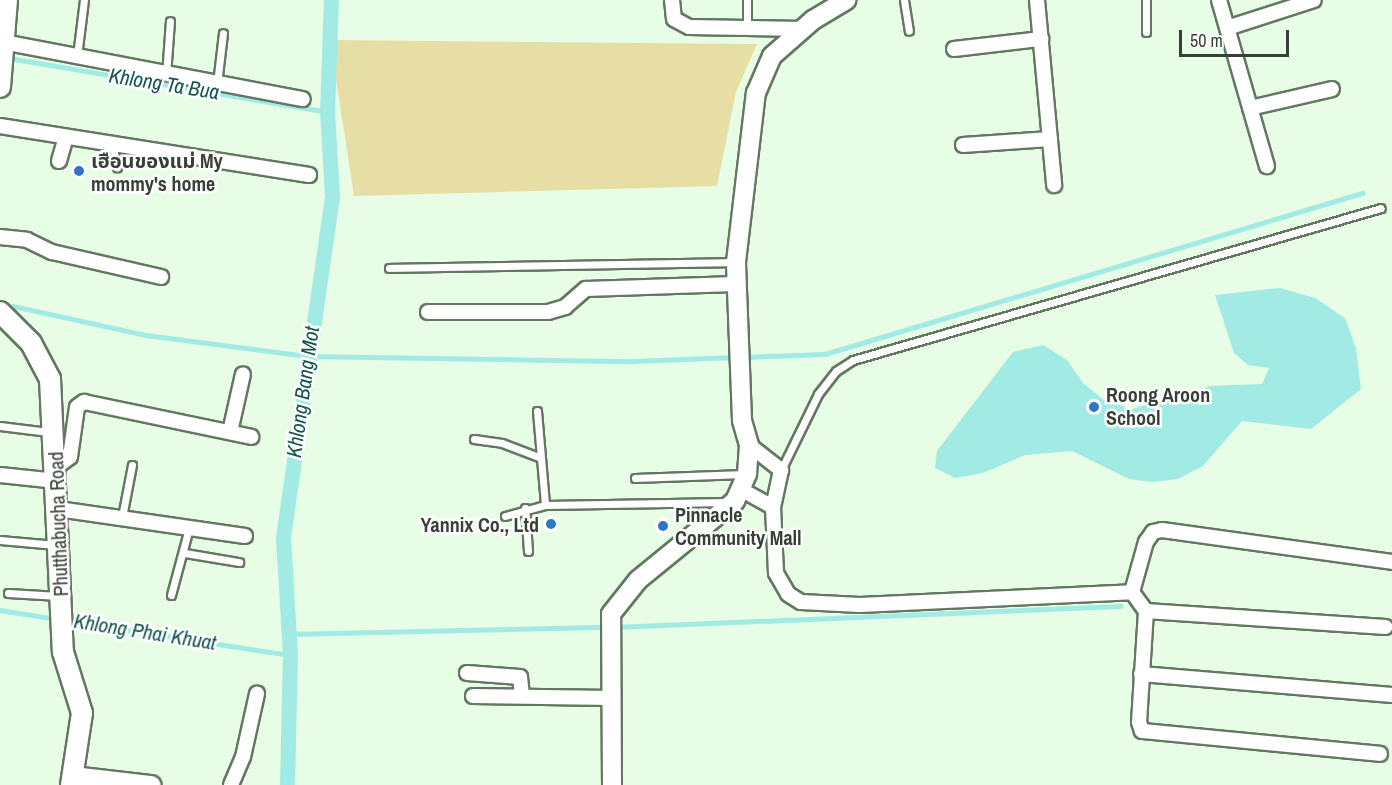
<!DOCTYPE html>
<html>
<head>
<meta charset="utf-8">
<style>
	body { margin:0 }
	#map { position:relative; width:1392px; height:785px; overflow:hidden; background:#e7fde5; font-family:"Archivo Narrow","Noto Sans Thai",sans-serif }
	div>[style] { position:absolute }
	.green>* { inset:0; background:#e7dea6 }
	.water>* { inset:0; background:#a1ebe4 }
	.stream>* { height:4.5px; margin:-2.25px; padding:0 2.25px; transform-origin:2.25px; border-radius:2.25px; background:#a1ebe4 }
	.canal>* { height:15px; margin:-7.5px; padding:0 7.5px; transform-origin:7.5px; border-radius:7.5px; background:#a1ebe4 }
	.roads { filter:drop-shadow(2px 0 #647763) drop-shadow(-2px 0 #647763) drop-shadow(0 2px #647763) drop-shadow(0 -2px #647763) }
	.service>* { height:7px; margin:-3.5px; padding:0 3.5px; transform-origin:3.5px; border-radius:3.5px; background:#fff }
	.minor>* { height:14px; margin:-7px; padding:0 7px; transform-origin:7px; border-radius:7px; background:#fff }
	.tertiary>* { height:18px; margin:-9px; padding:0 9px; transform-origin:9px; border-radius:9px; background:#fff }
	.secondary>* { height:20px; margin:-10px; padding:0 10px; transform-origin:10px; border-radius:10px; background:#fff }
	.dots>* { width:16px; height:16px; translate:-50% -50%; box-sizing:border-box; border:3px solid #fff; border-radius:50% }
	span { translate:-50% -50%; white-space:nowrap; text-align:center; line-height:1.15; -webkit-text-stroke:5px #fff; paint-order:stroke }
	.poi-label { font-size:20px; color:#374036; font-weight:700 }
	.left { translate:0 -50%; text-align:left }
	.right { translate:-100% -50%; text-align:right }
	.street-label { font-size:20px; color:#374036 }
	.water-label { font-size:21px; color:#14544f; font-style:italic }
	.scale { position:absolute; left:1179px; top:30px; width:110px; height:27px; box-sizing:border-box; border:3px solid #374036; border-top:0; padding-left:8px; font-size:18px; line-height:21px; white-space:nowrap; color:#374036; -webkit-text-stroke:4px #fff; paint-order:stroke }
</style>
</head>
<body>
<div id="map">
	<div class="green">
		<i style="clip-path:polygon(330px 40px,748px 44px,757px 44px,736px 92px,717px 186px,354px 196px)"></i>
	</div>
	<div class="water">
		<i style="clip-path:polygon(1280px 288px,1315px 298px,1345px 318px,1356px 348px,1361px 389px,1311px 429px,1242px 421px,1203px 466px,1178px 479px,1152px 482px,1129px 479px,1072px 451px,1025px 455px,983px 473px,955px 478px,935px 468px,937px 451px,1013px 352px,1043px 345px,1067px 360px,1083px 383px,1105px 401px,1132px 409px,1210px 386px,1262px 384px,1269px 368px,1248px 365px,1234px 353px,1215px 295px)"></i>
	</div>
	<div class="stream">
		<i style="left:9px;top:58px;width:323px;rotate:9.6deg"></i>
		<i style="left:13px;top:306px;width:136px;rotate:12.3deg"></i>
		<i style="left:146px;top:335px;width:162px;rotate:7.4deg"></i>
		<i style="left:307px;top:356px;width:326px;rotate:0.9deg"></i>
		<i style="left:633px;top:361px;width:102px;rotate:-2.2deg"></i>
		<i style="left:743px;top:357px;width:82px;rotate:-2.1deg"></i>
		<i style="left:825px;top:354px;width:561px;rotate:-16.69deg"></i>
		<i style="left:0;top:610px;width:58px;rotate:9deg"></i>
		<i style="left:68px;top:621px;width:225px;rotate:8.7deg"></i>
		<i style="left:614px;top:627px;width:507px;rotate:-2.37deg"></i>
		<i style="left:288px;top:634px;width:318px;rotate:-1.3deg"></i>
	</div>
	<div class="canal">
		<i style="left:287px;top:785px;width:130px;rotate:-88.7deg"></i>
		<i style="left:290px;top:655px;width:118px;rotate:-93.4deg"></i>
		<i style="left:283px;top:537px;width:345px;rotate:-81.8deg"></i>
		<i style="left:332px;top:195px;width:83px;rotate:-93.4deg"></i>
		<i style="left:327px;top:112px;width:112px;rotate:-88deg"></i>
	</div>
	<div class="roads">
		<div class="service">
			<i style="left:904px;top:0;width:31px;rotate:81deg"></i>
			<i style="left:1146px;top:0;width:32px;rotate:90deg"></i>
			<i style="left:747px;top:28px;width:28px;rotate:-90deg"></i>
			<i style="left:77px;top:56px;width:56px;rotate:-82.9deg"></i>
			<i style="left:166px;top:75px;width:54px;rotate:-85.8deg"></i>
			<i style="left:217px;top:84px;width:51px;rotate:-83.3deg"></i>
			<i style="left:112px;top:144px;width:24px;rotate:78deg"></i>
			<i style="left:389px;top:268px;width:347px;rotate:-1deg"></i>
			<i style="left:537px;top:411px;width:94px;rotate:85.1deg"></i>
			<i style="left:0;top:426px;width:49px;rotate:7deg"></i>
			<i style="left:474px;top:439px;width:28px;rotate:8deg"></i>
			<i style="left:502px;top:443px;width:40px;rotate:21deg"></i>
			<i style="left:781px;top:470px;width:85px;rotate:-64deg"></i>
			<i style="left:818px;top:394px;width:29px;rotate:-52deg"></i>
			<i style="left:836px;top:371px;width:20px;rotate:-33deg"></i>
			<i style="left:853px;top:360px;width:549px;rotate:-16.06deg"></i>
			<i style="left:635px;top:478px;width:109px;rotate:-2.1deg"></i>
			<i style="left:525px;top:508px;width:43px;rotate:86deg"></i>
			<i style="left:505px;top:516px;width:41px;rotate:-15.4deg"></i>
			<i style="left:545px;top:505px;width:184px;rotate:-0.9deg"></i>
			<i style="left:122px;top:517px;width:53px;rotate:-79.1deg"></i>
			<i style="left:0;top:540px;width:56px;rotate:5.1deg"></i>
			<i style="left:185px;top:553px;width:55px;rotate:9.5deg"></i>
			<i style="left:8px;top:593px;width:51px;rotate:3.4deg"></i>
			<i style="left:171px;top:595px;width:69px;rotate:-75deg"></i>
		</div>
		<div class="minor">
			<i style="left:672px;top:0;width:19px;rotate:84deg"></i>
			<i style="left:674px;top:19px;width:17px;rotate:28deg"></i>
			<i style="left:689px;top:27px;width:115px;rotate:1deg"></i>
			<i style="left:1037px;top:0;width:186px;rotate:84.7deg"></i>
			<i style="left:1219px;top:0;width:173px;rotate:73.9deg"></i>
			<i style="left:1227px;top:28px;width:91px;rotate:-17.8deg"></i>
			<i style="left:3px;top:42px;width:305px;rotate:10.8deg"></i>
			<i style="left:954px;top:49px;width:88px;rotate:-6.6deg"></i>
			<i style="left:1250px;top:108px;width:84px;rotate:-13deg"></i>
			<i style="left:0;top:126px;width:313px;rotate:9deg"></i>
			<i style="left:963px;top:145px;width:87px;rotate:-3.9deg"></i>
			<i style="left:59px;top:161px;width:25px;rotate:-74deg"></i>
			<i style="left:0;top:237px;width:27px;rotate:6deg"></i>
			<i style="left:27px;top:240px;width:28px;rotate:26deg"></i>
			<i style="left:52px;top:252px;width:112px;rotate:12.9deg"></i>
			<i style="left:428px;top:312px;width:120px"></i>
			<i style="left:548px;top:312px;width:18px;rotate:-16deg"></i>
			<i style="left:565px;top:307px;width:28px;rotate:-41deg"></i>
			<i style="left:586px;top:289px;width:149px;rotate:-1.9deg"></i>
			<i style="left:230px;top:432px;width:59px;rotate:-77.4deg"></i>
			<i style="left:749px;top:445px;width:41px;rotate:38deg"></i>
			<i style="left:781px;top:470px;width:38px;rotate:102deg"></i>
			<i style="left:773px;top:507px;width:66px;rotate:87.4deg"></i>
			<i style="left:776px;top:573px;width:24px;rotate:60deg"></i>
			<i style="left:788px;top:594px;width:15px;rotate:32deg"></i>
			<i style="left:801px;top:602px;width:59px;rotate:2.9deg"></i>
			<i style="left:860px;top:605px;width:272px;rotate:-2.7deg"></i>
			<i style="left:56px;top:467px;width:17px;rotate:-36deg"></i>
			<i style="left:70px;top:457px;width:50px;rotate:-82deg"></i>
			<i style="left:77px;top:407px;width:9px;rotate:-36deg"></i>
			<i style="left:84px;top:402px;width:171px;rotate:11.8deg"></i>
			<i style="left:0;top:475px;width:57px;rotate:6deg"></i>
			<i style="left:742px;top:490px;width:35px;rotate:29deg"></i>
			<i style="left:58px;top:509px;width:189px;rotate:8.2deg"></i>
			<i style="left:1132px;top:592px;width:24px;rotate:54deg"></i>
			<i style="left:1146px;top:611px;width:111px;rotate:93.6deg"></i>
			<i style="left:1139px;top:722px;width:9px;rotate:72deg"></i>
			<i style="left:1142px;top:731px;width:239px;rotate:5.5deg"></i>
			<i style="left:1132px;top:592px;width:52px;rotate:-74.4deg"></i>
			<i style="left:1146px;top:542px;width:12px;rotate:-55deg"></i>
			<i style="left:1153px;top:532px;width:9px;rotate:-13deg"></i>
			<i style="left:1162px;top:530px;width:232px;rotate:7.9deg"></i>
			<i style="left:1146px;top:611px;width:240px;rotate:3.8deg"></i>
			<i style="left:467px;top:673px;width:53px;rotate:4.3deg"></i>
			<i style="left:520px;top:677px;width:19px;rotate:84deg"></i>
			<i style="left:1141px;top:674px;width:252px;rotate:4.8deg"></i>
			<i style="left:473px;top:696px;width:138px;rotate:0.8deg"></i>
			<i style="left:231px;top:785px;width:30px;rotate:-67deg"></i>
			<i style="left:243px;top:757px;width:65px;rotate:-77.5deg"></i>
		</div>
		<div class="tertiary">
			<i style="left:73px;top:776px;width:79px;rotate:6.6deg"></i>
			<i style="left:612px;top:785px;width:171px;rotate:-90.3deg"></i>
			<i style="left:611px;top:614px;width:43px;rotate:-51.5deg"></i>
			<i style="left:638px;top:580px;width:125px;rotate:-39.2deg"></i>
			<i style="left:735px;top:501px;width:30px;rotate:-66deg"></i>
			<i style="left:747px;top:474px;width:29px;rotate:-86deg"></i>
			<i style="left:749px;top:445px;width:26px;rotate:-106deg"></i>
			<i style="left:742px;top:420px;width:158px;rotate:-92.2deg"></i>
			<i style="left:736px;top:262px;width:170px;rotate:-83.3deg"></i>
			<i style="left:756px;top:93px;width:40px;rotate:-66.6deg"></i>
			<i style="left:772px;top:56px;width:55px;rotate:-41.3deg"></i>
			<i style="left:813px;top:20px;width:39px;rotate:-31deg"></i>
		</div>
		<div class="secondary">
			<i style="left:0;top:87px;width:87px;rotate:-85.4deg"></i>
			<i style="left:0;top:312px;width:44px;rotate:45deg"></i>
			<i style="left:31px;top:343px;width:41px;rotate:62.2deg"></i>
			<i style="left:50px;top:379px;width:273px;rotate:87.3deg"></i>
			<i style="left:63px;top:652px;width:64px;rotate:72.7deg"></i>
			<i style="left:82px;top:713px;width:73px;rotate:98.7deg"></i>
		</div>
	</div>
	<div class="dots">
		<i style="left:79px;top:171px;background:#2d75c6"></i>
		<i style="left:1094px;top:407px;background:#2d75c6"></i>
		<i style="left:551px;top:524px;background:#2d75c6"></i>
		<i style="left:663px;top:526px;background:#2d75c6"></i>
	</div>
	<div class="poi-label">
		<span class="left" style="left:91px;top:172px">เฮือนของแม่ My<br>mommy's home</span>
		<span class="left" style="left:1106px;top:406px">Roong Aroon<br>School</span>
		<span class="left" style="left:675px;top:526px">Pinnacle<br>Community Mall</span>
		<span class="right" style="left:539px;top:524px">Yannix Co., Ltd</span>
	</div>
	<div class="street-label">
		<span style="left:58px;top:524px;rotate:-92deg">Phutthabucha Road</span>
	</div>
	<div class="water-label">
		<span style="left:164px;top:84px;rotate:9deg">Khlong Ta Bua</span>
		<span style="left:303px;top:392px;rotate:-82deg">Khlong Bang Mot</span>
		<span style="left:145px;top:632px;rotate:9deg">Khlong Phai Khuat</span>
	</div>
	<div class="scale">50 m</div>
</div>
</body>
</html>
